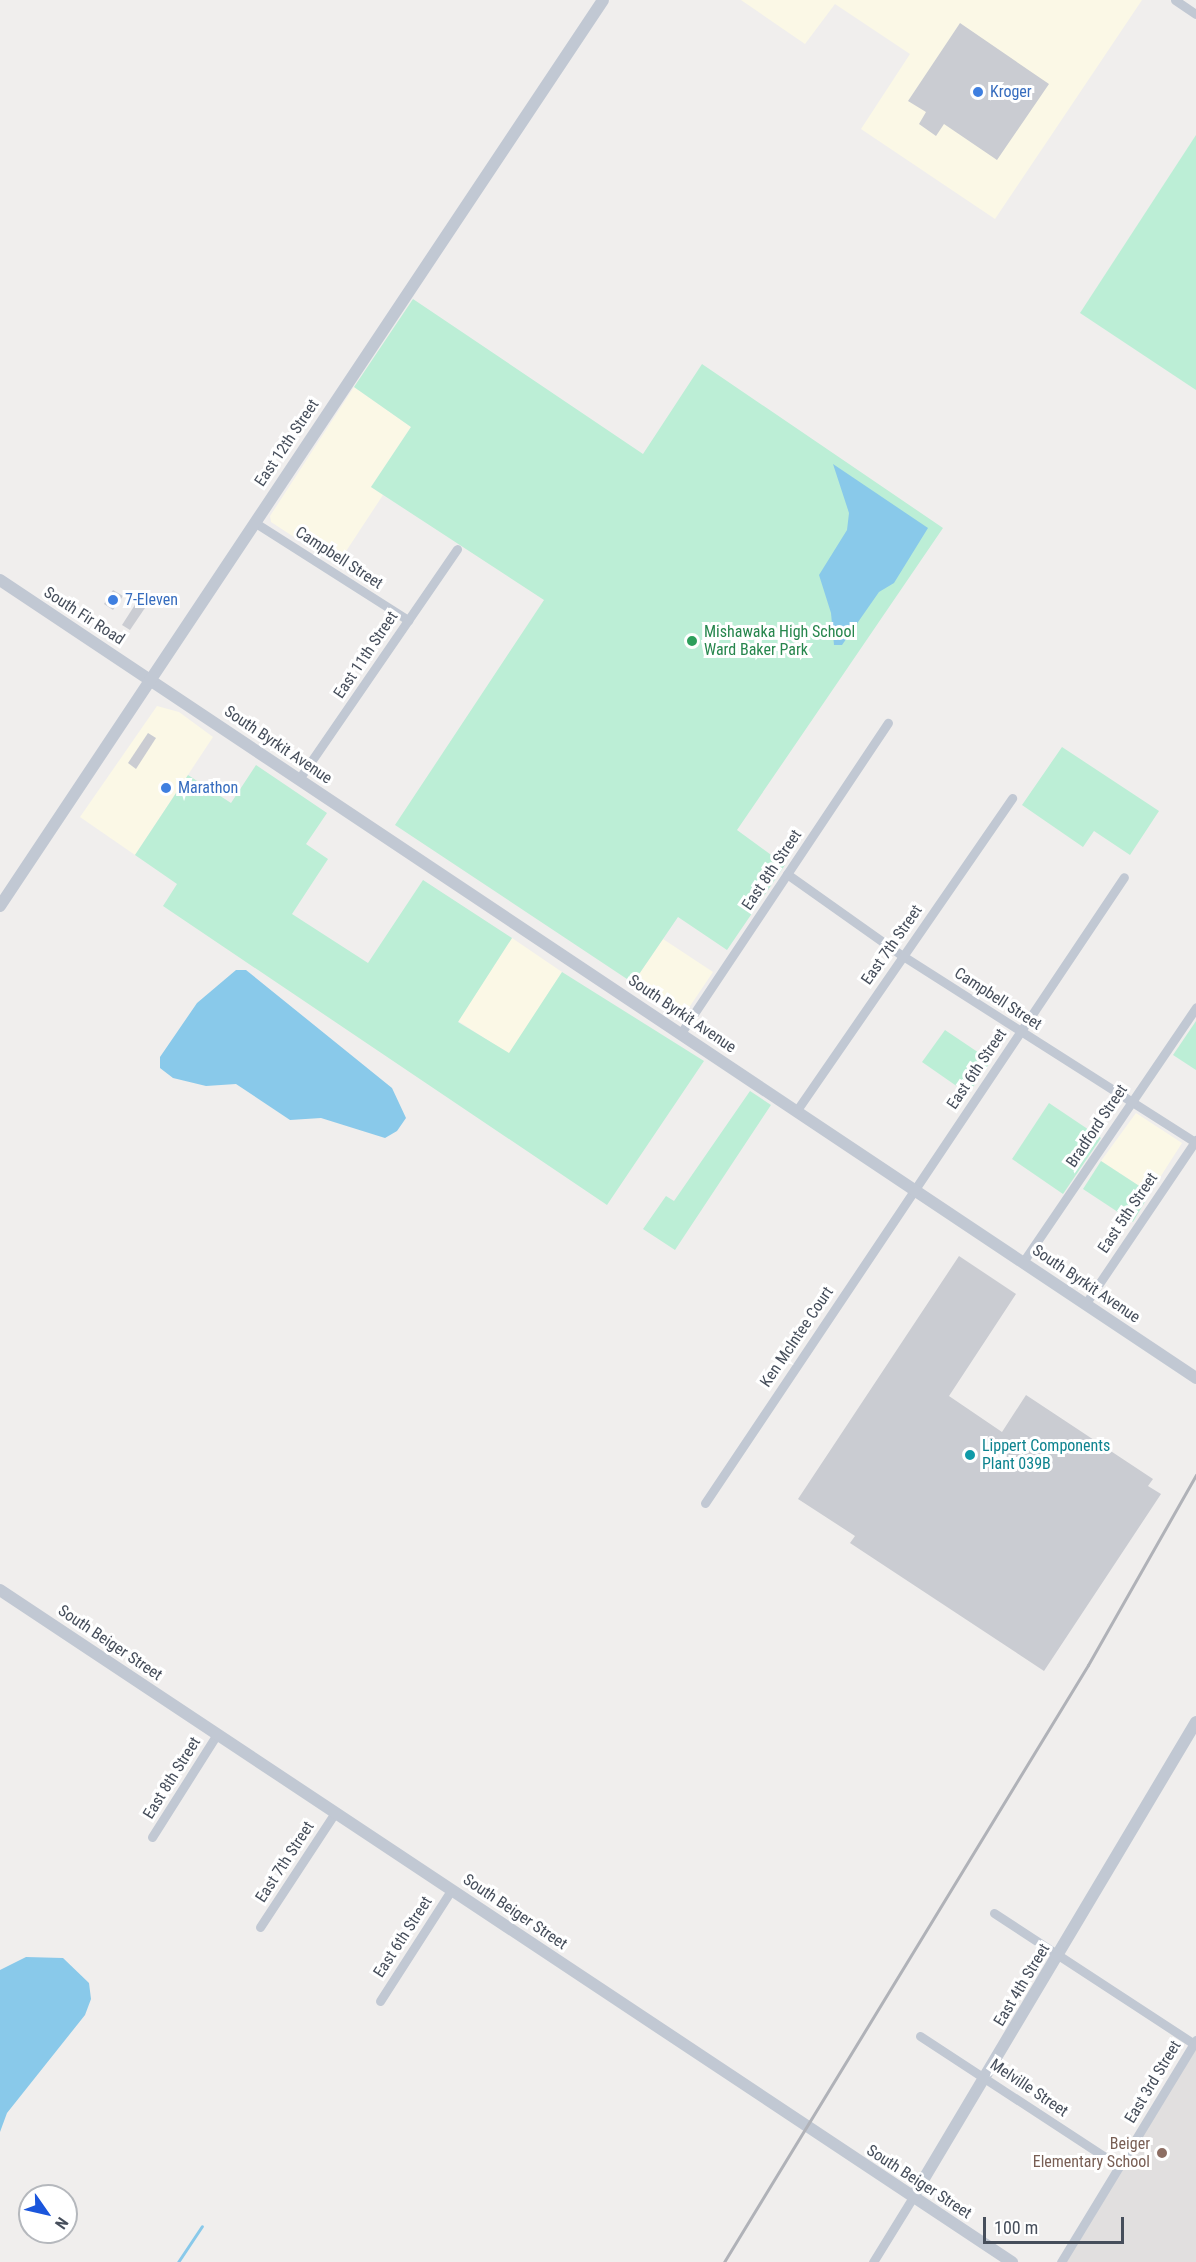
<!DOCTYPE html>
<html>
<head>
<meta charset="utf-8">
<style>
	body { margin:0 }
	#map { position:relative; width:1196px; height:2262px; overflow:hidden; background:#f0eeed; font-family:"Roboto Condensed",sans-serif }
	div>[style] { position:absolute }
	.commercial>* { inset:0; background:#fbf8e6 }
	.education>* { inset:0; background:#e1dfdf }
	.green>* { inset:0; background:#bceed6 }
	.water>* { inset:0; background:#89c9ea }
	.stream>* { height:3px; margin:-1.5px; padding:0 1.5px; transform-origin:1.5px; border-radius:1.5px; background:#89c9ea }
	.building>* { inset:0; background:#caccd2 }
	.minor>* { height:9px; margin:-4.5px; padding:0 4.5px; transform-origin:4.5px; border-radius:4.5px; background:#c1c8d3 }
	.tertiary>* { height:12px; margin:-6px; padding:0 6px; transform-origin:6px; border-radius:6px; background:#c1c8d3 }
	.rail>* { height:3px; margin:-1.5px; padding:0 1.5px; transform-origin:1.5px; border-radius:1.5px; background:#b0b2b8 }
	.dots>* { width:16px; height:16px; translate:-50% -50%; box-sizing:border-box; border:3px solid #fff; border-radius:50% }
	span { translate:-50% -50%; white-space:nowrap; text-align:center; line-height:1.15; -webkit-text-stroke:6px #fff; paint-order:stroke }
	.shop-label { font-size:16px; color:#366cbe }
	.left { translate:0 -50%; text-align:left }
	.street-label { font-size:16px; color:#464e5b }
	.leisure-label { font-size:16px; color:#27864d }
	.culture-label { font-size:16px; color:#0d838f }
	.education-label { font-size:16px; color:#785e54 }
	.right { translate:-100% -50%; text-align:right }
	.north { position:absolute; left:18px; top:2184px; width:60px; height:60px; box-sizing:border-box; background:#fff; border:2px solid #b5b8bd; border-radius:50%; rotate:124deg; font-size:16px; font-weight:700; line-height:24px; text-align:center; color:#464e5b }
	.north::after { content:''; display:block; margin:auto; width:21px; height:27px; background:#1b56dc; clip-path:polygon(50% 0,100% 100%,50% 72%,0 100%) }
	.scale { position:absolute; left:983px; top:2217px; width:141px; height:27px; box-sizing:border-box; border:3px solid #464e5b; border-top:0; padding-left:8px; font-size:18px; line-height:21px; white-space:nowrap; color:#464e5b; -webkit-text-stroke:4px #fff; paint-order:stroke }
</style>
</head>
<body>
<div id="map">
	<div class="commercial">
		<i style="clip-path:polygon(741px 0,1142px 0,995px 219px,861px 129px,910px 54px,835px 4px,805px 44px)"></i>
		<i style="clip-path:polygon(354px 387px,411px 427px,371px 487px,383px 495px,337px 565px,271px 522px,270px 516px)"></i>
		<i style="clip-path:polygon(157px 706px,179px 712px,213px 737px,135px 855px,80px 817px)"></i>
		<i style="clip-path:polygon(512px 938px,562px 972px,509px 1054px,458px 1021px)"></i>
		<i style="clip-path:polygon(663px 939px,713px 972px,684px 1015px,633px 983px)"></i>
		<i style="clip-path:polygon(1136px 1113px,1182px 1143px,1150px 1193px,1101px 1161px)"></i>
	</div>
	<div class="education">
		<i style="clip-path:polygon(1196px 2040px,1196px 2262px,1061px 2262px)"></i>
	</div>
	<div class="green">
		<i style="clip-path:polygon(1196px 135px,1196px 390px,1080px 313px)"></i>
		<i style="clip-path:polygon(413px 299px,643px 454px,702px 364px,943px 528px,737px 830px,785px 865px,727px 950px,678px 917px,633px 983px,395px 825px,544px 600px,371px 487px,411px 427px,354px 387px)"></i>
		<i style="clip-path:polygon(1062px 747px,1159px 811px,1130px 855px,1094px 831px,1083px 847px,1022px 805px)"></i>
		<i style="clip-path:polygon(256px 765px,327px 813px,306px 844px,328px 859px,292px 914px,368px 963px,423px 880px,512px 938px,458px 1022px,509px 1053px,562px 972px,704px 1061px,607px 1205px,163px 906px,177px 884px,135px 855px,188px 775px,231px 803px)"></i>
		<i style="clip-path:polygon(1196px 1021px,1196px 1070px,1173px 1055px)"></i>
		<i style="clip-path:polygon(945px 1030px,991px 1061px,968px 1094px,922px 1062px)"></i>
		<i style="clip-path:polygon(750px 1091px,771px 1105px,675px 1250px,643px 1229px,666px 1196px,674px 1201px)"></i>
		<i style="clip-path:polygon(1049px 1103px,1101px 1138px,1063px 1194px,1012px 1159px)"></i>
		<i style="clip-path:polygon(1101px 1161px,1150px 1193px,1133px 1222px,1083px 1189px)"></i>
	</div>
	<div class="water">
		<i style="clip-path:polygon(833px 464px,928px 528px,894px 583px,879px 592px,842px 645px,834px 645px,831px 613px,819px 575px,847px 530px,849px 513px)"></i>
		<i style="clip-path:polygon(236px 970px,246px 970px,392px 1088px,406px 1118px,397px 1131px,385px 1138px,321px 1118px,290px 1120px,236px 1084px,206px 1086px,173px 1078px,160px 1068px,160px 1057px,197px 1003px)"></i>
		<i style="clip-path:polygon(26px 1957px,63px 1958px,89px 1983px,91px 1999px,85px 2015px,7px 2113px,0 2132px,0 1970px)"></i>
	</div>
	<div class="stream">
		<i style="left:178px;top:2262px;width:43px;rotate:-56.3deg"></i>
	</div>
	<div class="building">
		<i style="clip-path:polygon(960px 23px,1049px 84px,997px 160px,944px 124px,936px 136px,919px 124px,926px 112px,908px 101px)"></i>
		<i style="clip-path:polygon(113px 590px,123px 596px,113px 610px,104px 604px)"></i>
		<i style="clip-path:polygon(140px 597px,149px 602px,130px 630px,122px 625px)"></i>
		<i style="clip-path:polygon(148px 733px,156px 738px,136px 769px,128px 763px)"></i>
		<i style="clip-path:polygon(959px 1256px,1016px 1294px,949px 1396px,1002px 1432px,1026px 1395px,1153px 1479px,1148px 1486px,1161px 1494px,1044px 1671px,850px 1543px,855px 1536px,798px 1499px)"></i>
	</div>
	<div class="minor">
		<i style="left:1175px;top:0;width:25px;rotate:34deg"></i>
		<i style="left:254px;top:522px;width:183px;rotate:32.5deg"></i>
		<i style="left:299px;top:779px;width:279px;rotate:-55.5deg"></i>
		<i style="left:787px;top:874px;width:142px;rotate:35.3deg"></i>
		<i style="left:903px;top:956px;width:348px;rotate:32.5deg"></i>
		<i style="left:681px;top:1033px;width:373px;rotate:-56.3deg"></i>
		<i style="left:797px;top:1110px;width:379px;rotate:-55.4deg"></i>
		<i style="left:1023px;top:1262px;width:308px;rotate:-55.8deg"></i>
		<i style="left:1086px;top:1303px;width:197px;rotate:-56deg"></i>
		<i style="left:705px;top:1503px;width:753px;rotate:-56.2deg"></i>
		<i style="left:152px;top:1837px;width:122px;rotate:-57.7deg"></i>
		<i style="left:994px;top:1913px;width:239px;rotate:33.2deg"></i>
		<i style="left:260px;top:1927px;width:136px;rotate:-56.7deg"></i>
		<i style="left:380px;top:2001px;width:133px;rotate:-57.3deg"></i>
		<i style="left:920px;top:2036px;width:238px;rotate:33.2deg"></i>
		<i style="left:873px;top:2262px;width:76px;rotate:-58.4deg"></i>
		<i style="left:1061px;top:2262px;width:260px;rotate:-58.7deg"></i>
	</div>
	<div class="tertiary">
		<i style="left:0;top:580px;width:1438px;rotate:33.71deg"></i>
		<i style="left:0;top:906px;width:1088px;rotate:-56.35deg"></i>
		<i style="left:0;top:1590px;width:1215px;rotate:33.59deg"></i>
		<i style="left:913px;top:2197px;width:553px;rotate:-59.21deg"></i>
	</div>
	<div class="rail">
		<i style="left:724px;top:2262px;width:699px;rotate:-58.63deg"></i>
		<i style="left:1088px;top:1665px;width:219px;rotate:-60.4deg"></i>
	</div>
	<div class="dots">
		<i style="left:978px;top:92px;background:#3f7fe0"></i>
		<i style="left:113px;top:600px;background:#3f7fe0"></i>
		<i style="left:692px;top:641px;background:#2e9e5b"></i>
		<i style="left:166px;top:788px;background:#3f7fe0"></i>
		<i style="left:970px;top:1455px;background:#0f9aa8"></i>
		<i style="left:1162px;top:2153px;background:#8d6e63"></i>
	</div>
	<div class="shop-label">
		<span class="left" style="left:990px;top:92px">Kroger</span>
		<span class="left" style="left:125px;top:600px">7-Eleven</span>
		<span class="left" style="left:178px;top:788px">Marathon</span>
	</div>
	<div class="street-label">
		<span style="left:287px;top:443px;rotate:-56deg">East 12th Street</span>
		<span style="left:339px;top:558px;rotate:33deg">Campbell Street</span>
		<span style="left:84px;top:616px;rotate:33deg">South Fir Road</span>
		<span style="left:366px;top:655px;rotate:-56deg">East 11th Street</span>
		<span style="left:278px;top:745px;rotate:34deg">South Byrkit Avenue</span>
		<span style="left:772px;top:870px;rotate:-56deg">East 8th Street</span>
		<span style="left:892px;top:945px;rotate:-55deg">East 7th Street</span>
		<span style="left:998px;top:999px;rotate:33deg">Campbell Street</span>
		<span style="left:682px;top:1014px;rotate:34deg">South Byrkit Avenue</span>
		<span style="left:977px;top:1069px;rotate:-56deg">East 6th Street</span>
		<span style="left:1097px;top:1126px;rotate:-56deg">Bradford Street</span>
		<span style="left:1128px;top:1213px;rotate:-56deg">East 5th Street</span>
		<span style="left:1086px;top:1284px;rotate:34deg">South Byrkit Avenue</span>
		<span style="left:797px;top:1337px;rotate:-56deg">Ken McIntee Court</span>
		<span style="left:110px;top:1643px;rotate:34deg">South Beiger Street</span>
		<span style="left:172px;top:1778px;rotate:-58deg">East 8th Street</span>
		<span style="left:285px;top:1862px;rotate:-57deg">East 7th Street</span>
		<span style="left:515px;top:1912px;rotate:34deg">South Beiger Street</span>
		<span style="left:403px;top:1937px;rotate:-57deg">East 6th Street</span>
		<span style="left:1022px;top:1985px;rotate:-59deg">East 4th Street</span>
		<span style="left:1153px;top:2082px;rotate:-59deg">East 3rd Street</span>
		<span style="left:1029px;top:2088px;rotate:34deg">Melville Street</span>
		<span style="left:919px;top:2182px;rotate:33deg">South Beiger Street</span>
	</div>
	<div class="leisure-label">
		<span class="left" style="left:704px;top:641px">Mishawaka High School<br>Ward Baker Park</span>
	</div>
	<div class="culture-label">
		<span class="left" style="left:982px;top:1455px">Lippert Components<br>Plant 039B</span>
	</div>
	<div class="education-label">
		<span class="right" style="left:1150px;top:2153px">Beiger<br>Elementary School</span>
	</div>
	<div class="north">N</div>
	<div class="scale">100 m</div>
</div>
</body>
</html>
